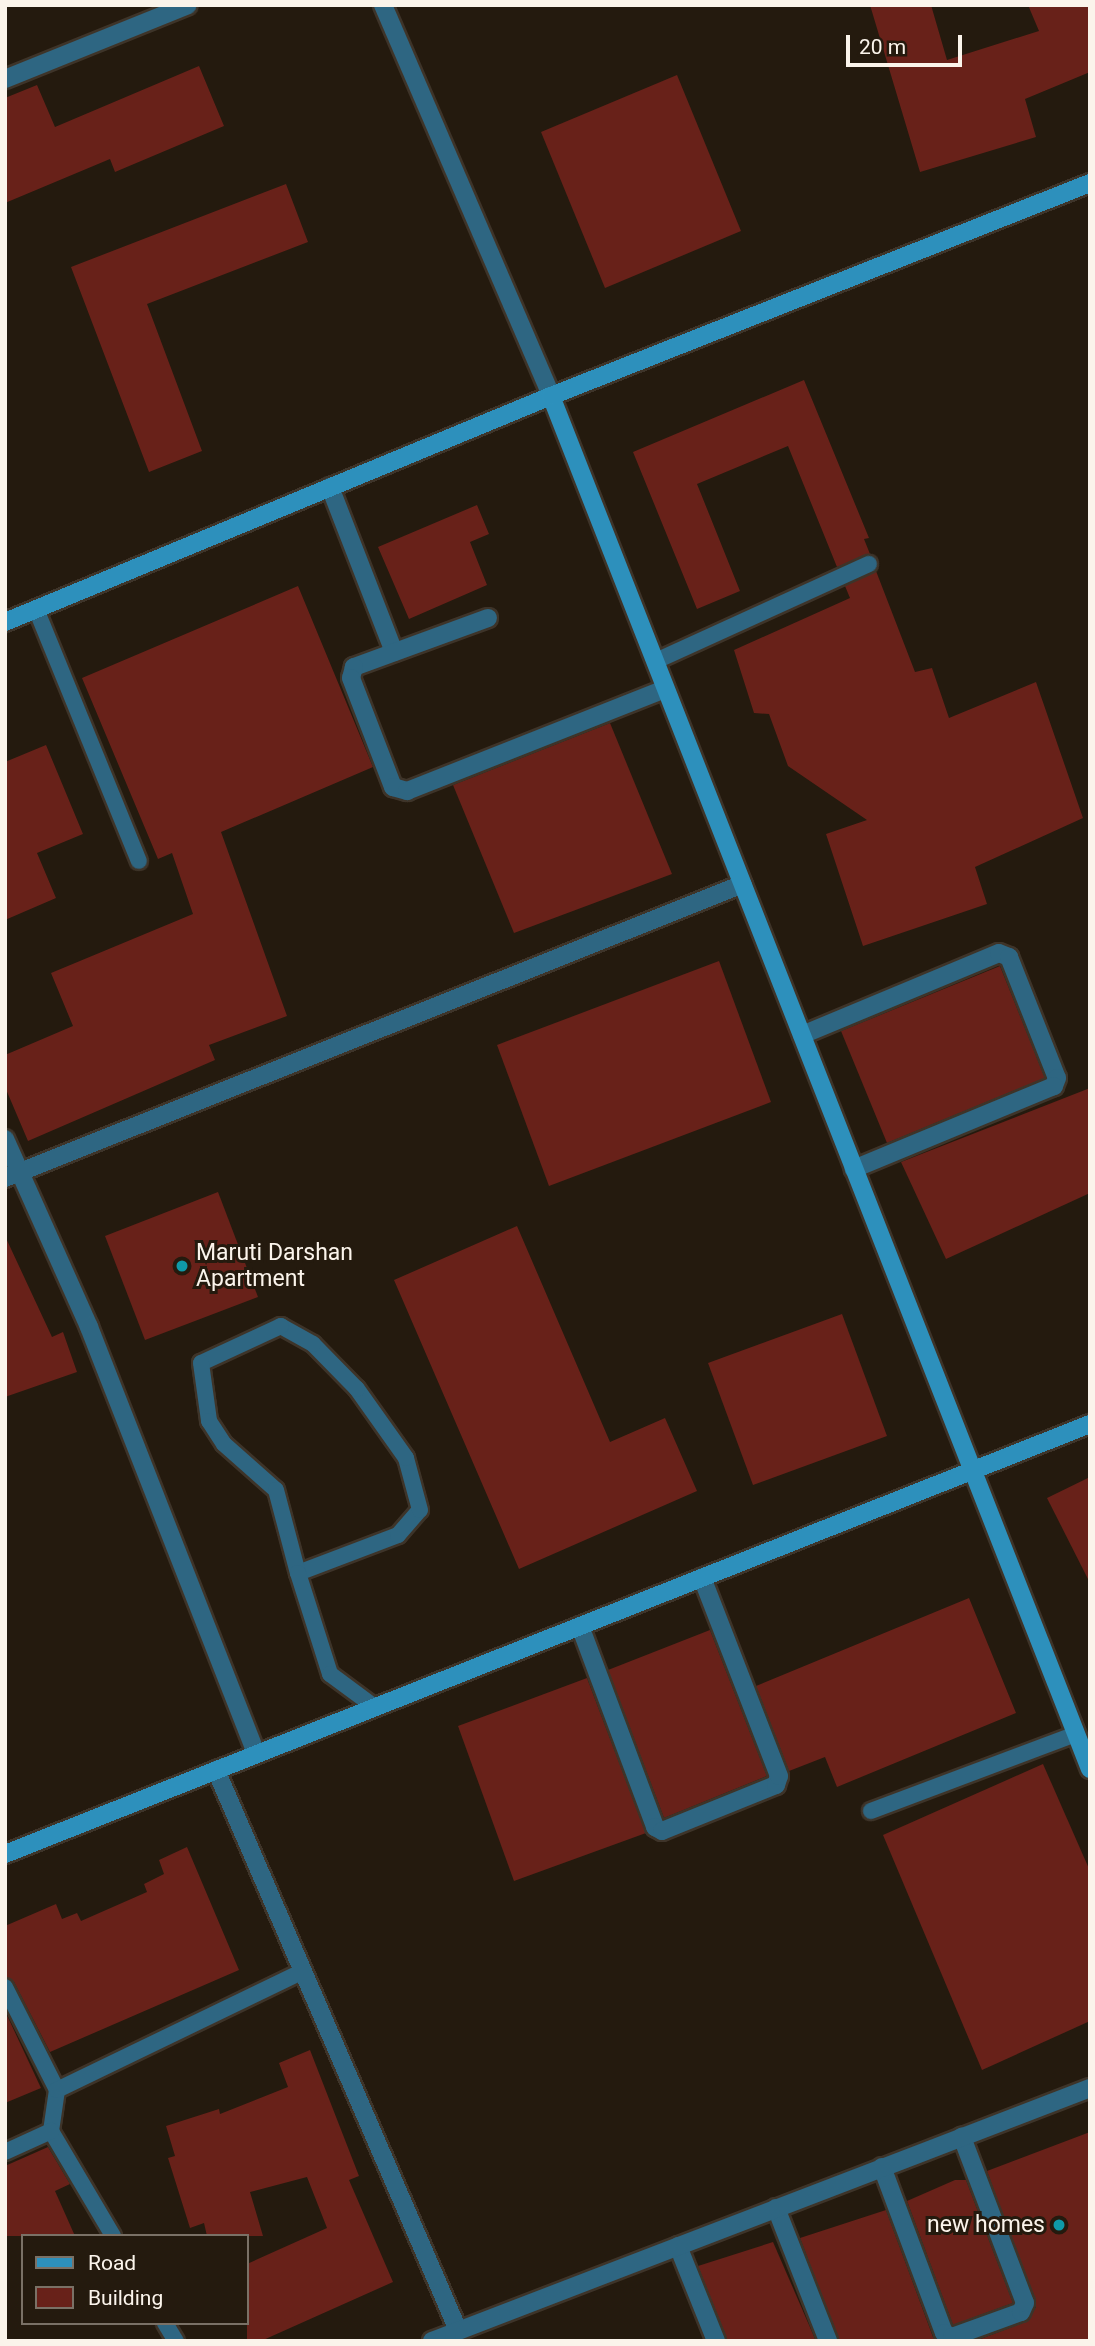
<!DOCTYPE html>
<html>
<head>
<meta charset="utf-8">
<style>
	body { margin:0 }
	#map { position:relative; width:1095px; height:2346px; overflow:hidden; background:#241a0e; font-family:Roboto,sans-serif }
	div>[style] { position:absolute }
	.building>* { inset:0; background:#682119 }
	.roads { filter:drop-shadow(2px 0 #3e3429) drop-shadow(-2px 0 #3e3429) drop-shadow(0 2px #3e3429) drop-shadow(0 -2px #3e3429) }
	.lane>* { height:16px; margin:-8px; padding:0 8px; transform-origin:8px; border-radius:8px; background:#2e6682 }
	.street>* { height:18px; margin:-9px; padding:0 9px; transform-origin:9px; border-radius:9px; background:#2e6682 }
	.secondary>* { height:18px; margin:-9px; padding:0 9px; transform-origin:9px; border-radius:9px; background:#2d90bc }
	.dots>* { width:19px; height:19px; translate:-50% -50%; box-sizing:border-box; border:4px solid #241a0e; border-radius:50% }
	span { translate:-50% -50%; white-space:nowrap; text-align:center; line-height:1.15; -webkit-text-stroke:6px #241a0e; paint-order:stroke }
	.poi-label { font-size:23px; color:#fbf4eb }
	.left { translate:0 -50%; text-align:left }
	.right { translate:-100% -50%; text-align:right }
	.frame { position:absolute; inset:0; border:7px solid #fbf4eb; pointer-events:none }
	.legend { position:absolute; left:21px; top:2234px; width:228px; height:91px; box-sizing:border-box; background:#241a0e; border:2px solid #7a7166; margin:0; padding:9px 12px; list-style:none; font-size:21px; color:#fbf4eb }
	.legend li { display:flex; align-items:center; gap:14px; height:35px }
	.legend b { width:35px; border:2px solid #7a7166 }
	.scale { position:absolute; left:846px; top:35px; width:116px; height:32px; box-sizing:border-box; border:4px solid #fbf4eb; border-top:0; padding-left:9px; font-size:21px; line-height:24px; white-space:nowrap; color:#fbf4eb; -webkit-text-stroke:5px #241a0e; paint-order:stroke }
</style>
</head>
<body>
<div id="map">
	<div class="building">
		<i style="clip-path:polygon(870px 5px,931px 5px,947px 60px,1039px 31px,1028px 5px,1090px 5px,1090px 72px,1025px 99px,1036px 137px,920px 172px)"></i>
		<i style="clip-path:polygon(199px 66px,224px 126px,115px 172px,110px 159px,5px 203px,5px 98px,37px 85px,55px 127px)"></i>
		<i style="clip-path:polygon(677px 75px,741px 231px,605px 288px,541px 132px)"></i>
		<i style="clip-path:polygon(286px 184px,308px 242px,147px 304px,202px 451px,149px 472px,71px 267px)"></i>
		<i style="clip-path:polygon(804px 380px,869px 538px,864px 539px,870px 554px,837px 567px,788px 446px,697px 484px,740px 591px,697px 609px,633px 452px)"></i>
		<i style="clip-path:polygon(477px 505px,489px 534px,470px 542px,487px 585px,409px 619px,378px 547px)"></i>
		<i style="clip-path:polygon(876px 571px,915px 672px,932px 668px,949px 718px,1036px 682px,1083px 818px,975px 867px,987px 904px,863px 946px,826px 834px,867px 820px,788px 766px,769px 714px,754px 713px,734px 650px,850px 598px,845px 586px)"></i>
		<i style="clip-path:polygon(298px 586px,373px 767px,221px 832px,287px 1016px,209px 1045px,215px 1060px,28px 1141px,5px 1087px,5px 1055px,73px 1026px,51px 973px,193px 914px,172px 853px,158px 859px,82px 678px)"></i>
		<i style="clip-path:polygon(610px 723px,672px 874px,514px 933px,453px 785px)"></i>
		<i style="clip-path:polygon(46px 745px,83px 834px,37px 853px,56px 898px,5px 920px,5px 762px)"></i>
		<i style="clip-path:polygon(719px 961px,771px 1102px,549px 1186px,497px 1045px)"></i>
		<i style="clip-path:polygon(1000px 966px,1045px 1078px,887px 1143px,841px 1031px)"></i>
		<i style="clip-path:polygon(1090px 1088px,1090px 1193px,946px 1259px,901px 1162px)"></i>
		<i style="clip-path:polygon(218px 1192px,258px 1297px,145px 1340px,105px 1236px)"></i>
		<i style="clip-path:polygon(517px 1226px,610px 1442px,665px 1418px,697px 1491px,519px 1569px,394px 1280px)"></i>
		<i style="clip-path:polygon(5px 1236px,52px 1337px,63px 1332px,77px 1372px,5px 1397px)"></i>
		<i style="clip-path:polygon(842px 1314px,887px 1436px,753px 1485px,708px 1363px)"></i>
		<i style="clip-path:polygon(1090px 1477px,1090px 1583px,1047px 1498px)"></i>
		<i style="clip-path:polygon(969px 1598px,1016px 1713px,837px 1787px,825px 1757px,789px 1771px,756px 1686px)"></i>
		<i style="clip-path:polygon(710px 1630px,767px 1776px,664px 1818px,608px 1670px)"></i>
		<i style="clip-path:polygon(587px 1678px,646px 1833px,514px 1881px,458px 1726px)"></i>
		<i style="clip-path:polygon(1043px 1764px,1090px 1871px,1090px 2021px,982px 2070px,883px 1835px)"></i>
		<i style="clip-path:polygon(187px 1847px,239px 1970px,50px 2052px,14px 1982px,5px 1977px,5px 1926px,56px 1904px,62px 1919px,77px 1913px,81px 1921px,147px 1892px,144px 1884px,164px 1874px,159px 1860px)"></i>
		<i style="clip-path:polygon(5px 2011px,41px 2088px,5px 2103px)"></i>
		<i style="clip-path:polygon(310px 2050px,359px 2176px,349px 2180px,393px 2282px,261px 2341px,247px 2341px,247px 2264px,327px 2228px,307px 2177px,250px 2192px,263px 2236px,207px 2236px,204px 2223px,190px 2228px,168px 2158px,175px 2156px,166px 2126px,219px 2109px,220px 2114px,288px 2087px,279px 2063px)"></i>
		<i style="clip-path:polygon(1090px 2132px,1090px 2341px,975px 2341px,1025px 2322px,1036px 2307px,987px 2171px)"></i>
		<i style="clip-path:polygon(48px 2147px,70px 2184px,55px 2191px,75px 2236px,5px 2236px,5px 2166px)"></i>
		<i style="clip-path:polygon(955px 2180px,966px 2180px,1013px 2303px,953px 2325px,907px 2201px)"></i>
		<i style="clip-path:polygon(886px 2210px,933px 2337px,936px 2341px,839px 2341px,800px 2238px)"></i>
		<i style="clip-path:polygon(773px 2242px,816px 2341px,727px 2341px,698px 2266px)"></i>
	</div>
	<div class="roads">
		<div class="lane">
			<i style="left:36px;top:609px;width:272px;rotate:67.8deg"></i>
			<i style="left:656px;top:661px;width:234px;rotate:-24.5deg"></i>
			<i style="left:298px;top:1573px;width:107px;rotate:-20.8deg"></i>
			<i style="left:398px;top:1535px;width:33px;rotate:-49deg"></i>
			<i style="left:420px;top:1510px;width:54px;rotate:-105.1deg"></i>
			<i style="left:406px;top:1458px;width:85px;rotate:-125.4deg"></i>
			<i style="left:357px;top:1389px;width:63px;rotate:-134.4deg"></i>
			<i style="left:313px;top:1344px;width:37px;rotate:-151deg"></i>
			<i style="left:281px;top:1326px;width:88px;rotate:155.2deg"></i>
			<i style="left:201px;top:1363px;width:59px;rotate:82.1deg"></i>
			<i style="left:209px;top:1421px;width:27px;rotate:57deg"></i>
			<i style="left:224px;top:1444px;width:69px;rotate:41.5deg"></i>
			<i style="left:276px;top:1490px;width:86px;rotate:75.2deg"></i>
			<i style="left:298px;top:1573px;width:106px;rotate:72.4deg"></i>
			<i style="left:330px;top:1674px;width:57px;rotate:36.5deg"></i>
			<i style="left:871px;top:1811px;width:219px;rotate:-20.6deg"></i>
			<i style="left:5px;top:1987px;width:115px;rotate:63.2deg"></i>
			<i style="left:57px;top:2090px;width:41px;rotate:98.3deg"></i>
			<i style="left:51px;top:2131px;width:122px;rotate:59.4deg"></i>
			<i style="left:57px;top:2090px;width:273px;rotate:-25.8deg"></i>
			<i style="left:5px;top:2152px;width:51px;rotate:-24.5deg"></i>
			<i style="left:165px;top:2323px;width:21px;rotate:59deg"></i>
		</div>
		<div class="street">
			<i style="left:383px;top:5px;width:426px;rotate:66.7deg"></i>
			<i style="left:5px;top:79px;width:197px;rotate:-22deg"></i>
			<i style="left:330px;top:487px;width:177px;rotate:68.8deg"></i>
			<i style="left:488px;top:618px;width:143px;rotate:159.9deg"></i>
			<i style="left:354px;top:667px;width:11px;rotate:105deg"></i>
			<i style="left:351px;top:678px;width:117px;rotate:68.9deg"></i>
			<i style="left:393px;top:787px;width:15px;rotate:16deg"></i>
			<i style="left:407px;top:791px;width:277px;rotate:-21.6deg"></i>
			<i style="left:802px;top:1035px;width:213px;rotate:-22.6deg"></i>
			<i style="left:999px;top:953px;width:11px;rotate:22deg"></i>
			<i style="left:1009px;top:957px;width:130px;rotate:68.4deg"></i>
			<i style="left:1057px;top:1078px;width:9px;rotate:111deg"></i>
			<i style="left:1054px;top:1086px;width:217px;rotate:157.5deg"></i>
			<i style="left:5px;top:1139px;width:206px;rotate:65.9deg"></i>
			<i style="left:89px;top:1327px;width:458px;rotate:68.6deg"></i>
			<i style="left:5px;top:1178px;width:794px;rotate:-21.72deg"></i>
			<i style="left:580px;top:1626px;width:215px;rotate:69.5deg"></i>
			<i style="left:655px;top:1827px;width:8px;rotate:30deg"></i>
			<i style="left:662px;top:1831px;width:123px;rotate:-22deg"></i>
			<i style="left:776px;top:1785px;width:9px;rotate:-72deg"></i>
			<i style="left:779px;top:1776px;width:213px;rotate:-111.2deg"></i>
			<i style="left:216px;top:1770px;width:610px;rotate:66.63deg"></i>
			<i style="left:882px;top:2167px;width:177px;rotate:69.5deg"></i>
			<i style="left:944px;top:2333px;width:9px;rotate:27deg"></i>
			<i style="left:952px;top:2337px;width:73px;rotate:-19.9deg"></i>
			<i style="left:1021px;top:2312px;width:10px;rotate:-66deg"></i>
			<i style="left:1025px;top:2303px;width:178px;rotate:-110.8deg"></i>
			<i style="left:776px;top:2208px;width:143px;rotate:68.6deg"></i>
			<i style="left:678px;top:2246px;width:102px;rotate:68.2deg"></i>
			<i style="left:432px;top:2341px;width:705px;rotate:-21.03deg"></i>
		</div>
		<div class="secondary">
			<i style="left:551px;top:396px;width:1475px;rotate:68.57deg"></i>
			<i style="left:5px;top:622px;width:591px;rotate:-22.49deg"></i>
			<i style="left:551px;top:396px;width:580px;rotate:-21.56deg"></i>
			<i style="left:5px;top:1854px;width:1167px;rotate:-21.62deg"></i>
		</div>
	</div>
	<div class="dots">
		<i style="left:182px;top:1266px;background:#0f9aa8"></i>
		<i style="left:1059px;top:2225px;background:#0f9aa8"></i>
	</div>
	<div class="poi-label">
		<span class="left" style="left:196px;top:1266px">Maruti Darshan<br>Apartment</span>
		<span class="right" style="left:1045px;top:2225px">new homes</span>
	</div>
	<div class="frame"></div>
	<ul class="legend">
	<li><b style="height:9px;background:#2d90bc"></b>Road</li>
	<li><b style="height:19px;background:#682119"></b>Building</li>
	</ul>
	<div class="scale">20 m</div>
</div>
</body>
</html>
